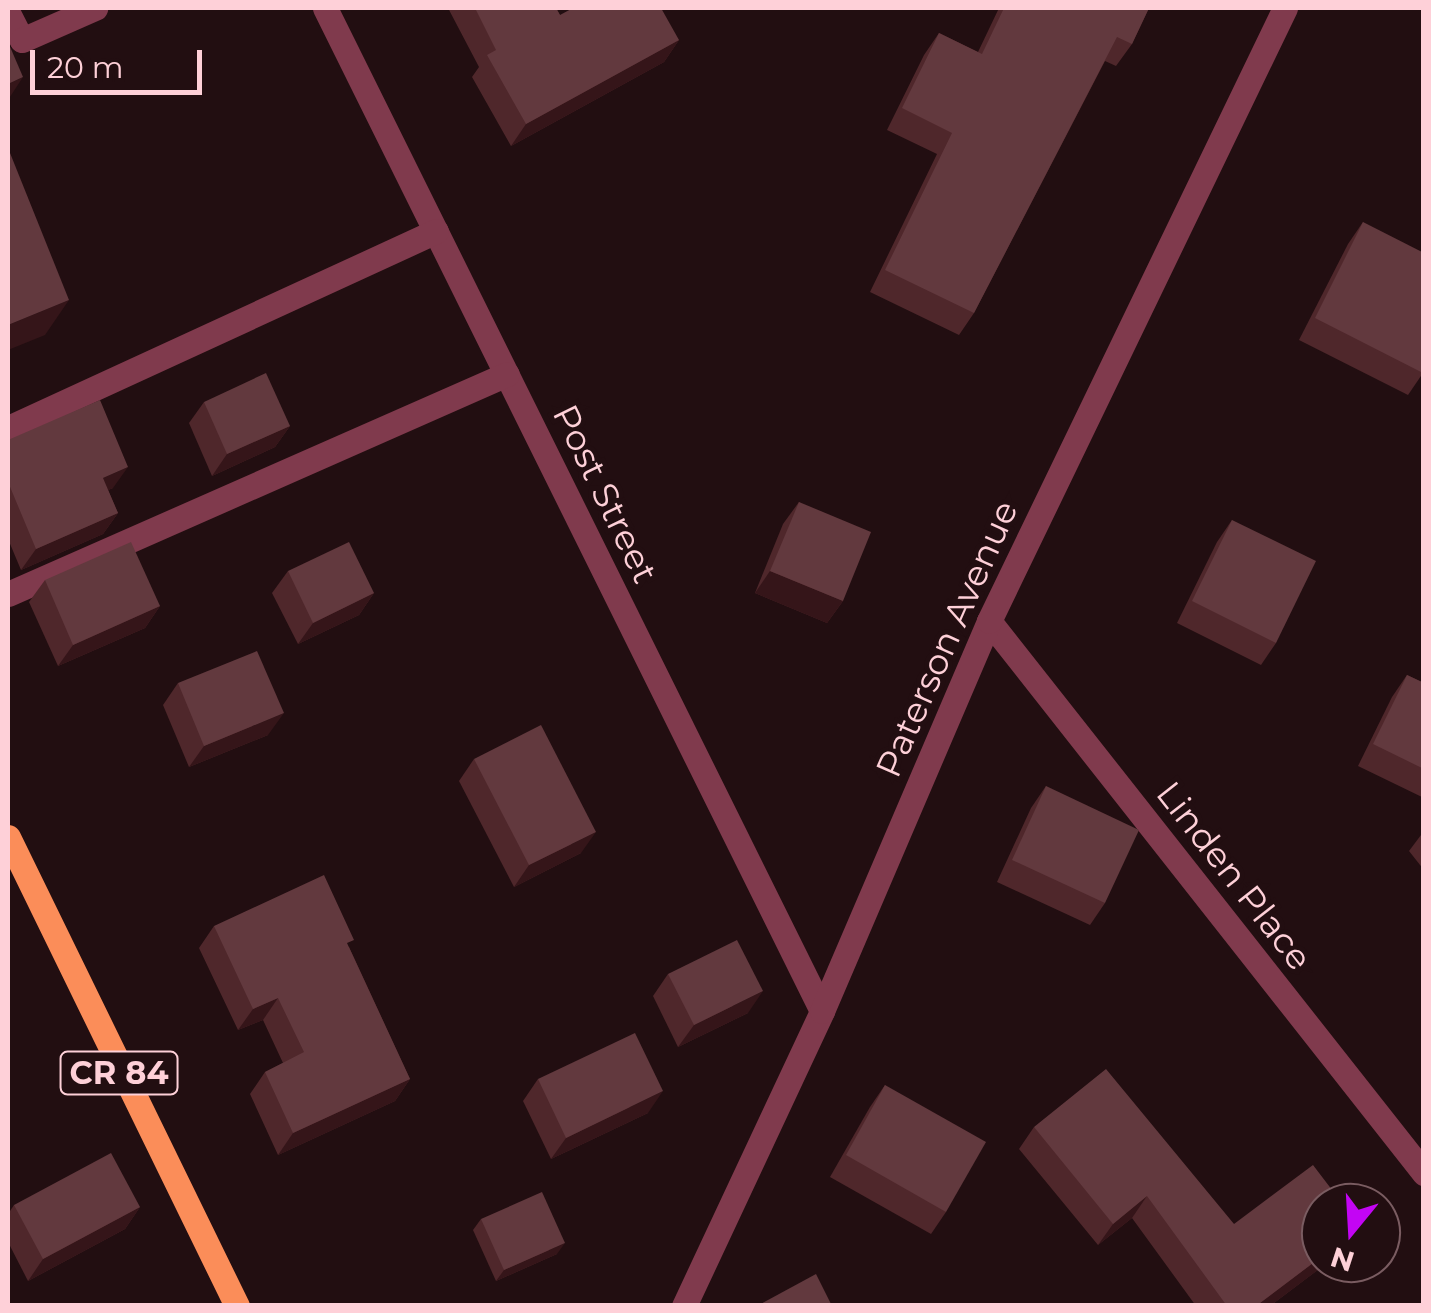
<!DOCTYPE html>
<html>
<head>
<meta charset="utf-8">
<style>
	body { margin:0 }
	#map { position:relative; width:1431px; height:1313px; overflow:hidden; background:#220e11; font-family:Montserrat,sans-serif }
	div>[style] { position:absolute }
	.minor>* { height:25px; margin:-12.5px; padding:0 12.5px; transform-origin:12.5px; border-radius:12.5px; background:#803a4d }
	.major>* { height:25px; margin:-12.5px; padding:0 12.5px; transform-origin:12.5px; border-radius:12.5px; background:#fb8d59 }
	.wall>* { inset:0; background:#4f272b }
	.shaded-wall>* { inset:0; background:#351519 }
	.building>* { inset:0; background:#62393e }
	span { translate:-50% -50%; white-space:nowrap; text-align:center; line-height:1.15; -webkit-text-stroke:10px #220e11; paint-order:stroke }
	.shield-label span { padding:2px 8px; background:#220e11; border:2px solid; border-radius:8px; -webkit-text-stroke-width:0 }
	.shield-label { font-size:32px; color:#fed0d8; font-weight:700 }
	.street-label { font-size:35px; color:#fed0d8 }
	.frame { position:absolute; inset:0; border:10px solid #fed0d8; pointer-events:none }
	.north { position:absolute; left:1301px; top:1183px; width:100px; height:100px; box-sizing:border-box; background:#220e11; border:2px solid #7a5c61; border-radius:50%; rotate:198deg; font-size:28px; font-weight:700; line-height:40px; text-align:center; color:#fed0d8 }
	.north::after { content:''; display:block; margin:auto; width:35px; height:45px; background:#c305f4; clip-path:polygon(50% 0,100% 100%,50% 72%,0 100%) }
	.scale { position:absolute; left:30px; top:50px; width:172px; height:45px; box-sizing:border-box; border:5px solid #fed0d8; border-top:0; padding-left:12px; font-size:30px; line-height:35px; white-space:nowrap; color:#fed0d8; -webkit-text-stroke:8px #220e11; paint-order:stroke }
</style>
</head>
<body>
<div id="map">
	<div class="minor">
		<i style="left:325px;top:8px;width:1119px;rotate:63.64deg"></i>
		<i style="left:8px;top:13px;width:30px;rotate:63deg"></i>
		<i style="left:22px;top:40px;width:80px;rotate:-23.7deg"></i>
		<i style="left:8px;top:428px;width:471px;rotate:-24.7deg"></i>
		<i style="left:8px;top:594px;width:545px;rotate:-23.79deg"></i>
		<i style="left:989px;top:621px;width:703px;rotate:51.76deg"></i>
		<i style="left:684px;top:1306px;width:326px;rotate:-64.9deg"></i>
		<i style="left:822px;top:1011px;width:424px;rotate:-66.8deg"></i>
		<i style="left:989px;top:621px;width:681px;rotate:-64.23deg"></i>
	</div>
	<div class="major">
		<i style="left:8px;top:837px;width:522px;rotate:63.97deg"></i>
	</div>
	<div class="wall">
		<i style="clip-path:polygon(448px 8px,556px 8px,560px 15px,679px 40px,664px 62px,511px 146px,472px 77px,479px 67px)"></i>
		<i style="clip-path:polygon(999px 8px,1149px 8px,1132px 44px,1116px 66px,1105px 61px,974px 313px,959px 335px,870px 292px,937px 154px,887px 130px,924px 55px,939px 33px,978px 52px)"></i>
		<i style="clip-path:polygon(1363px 222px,1423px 373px,1408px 395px,1299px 340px,1348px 244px)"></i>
		<i style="clip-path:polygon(204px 402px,290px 426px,275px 447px,212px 476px,189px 423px)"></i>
		<i style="clip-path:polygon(8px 440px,113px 488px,108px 490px,118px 513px,103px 534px,21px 570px,8px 539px)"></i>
		<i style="clip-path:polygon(799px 502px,843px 601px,827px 623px,755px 593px,783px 524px)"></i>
		<i style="clip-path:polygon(1232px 520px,1276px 643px,1261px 665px,1177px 623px,1217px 542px)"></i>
		<i style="clip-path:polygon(288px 571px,374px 593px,359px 615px,298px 644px,272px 593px)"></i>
		<i style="clip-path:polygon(45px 580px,160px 606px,145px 628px,58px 666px,29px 602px)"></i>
		<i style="clip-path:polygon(1407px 675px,1424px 683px,1424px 798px,1358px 766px,1392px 697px)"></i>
		<i style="clip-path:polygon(178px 683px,268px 735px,189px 767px,163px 705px)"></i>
		<i style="clip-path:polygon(474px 759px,581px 853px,514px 887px,459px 781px)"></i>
		<i style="clip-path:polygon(1046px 786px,1105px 903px,1090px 925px,997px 882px,1031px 808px)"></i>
		<i style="clip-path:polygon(1424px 831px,1424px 870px,1409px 851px)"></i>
		<i style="clip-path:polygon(214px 926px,349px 947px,410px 1079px,395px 1101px,278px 1155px,250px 1094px,265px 1072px,283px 1063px,263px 1020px,238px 1030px,199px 948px)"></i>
		<i style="clip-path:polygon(668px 974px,748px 1013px,678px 1047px,653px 996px)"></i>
		<i style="clip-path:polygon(538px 1079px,648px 1113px,551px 1159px,523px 1101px)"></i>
		<i style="clip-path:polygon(885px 1085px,946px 1212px,931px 1234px,830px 1177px,870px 1107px)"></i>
		<i style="clip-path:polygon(1034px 1127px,1234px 1224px,1321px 1263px,1327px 1263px,1270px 1306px,1196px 1306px,1132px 1218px,1098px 1245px,1019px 1149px)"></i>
		<i style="clip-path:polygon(14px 1205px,140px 1207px,125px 1229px,28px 1281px,8px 1242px,8px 1214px)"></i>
		<i style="clip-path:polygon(481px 1219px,557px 1254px,496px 1281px,473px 1230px)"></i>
	</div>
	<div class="shaded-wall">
		<i style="clip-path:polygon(679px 40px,664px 62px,511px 146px,526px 124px)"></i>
		<i style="clip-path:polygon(23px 77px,8px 100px,8px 84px)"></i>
		<i style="clip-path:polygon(69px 300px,45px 335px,8px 350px,8px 325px)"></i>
		<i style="clip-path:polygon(290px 426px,275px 447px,212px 476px,227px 454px)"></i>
		<i style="clip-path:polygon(128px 467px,113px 488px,87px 499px,103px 478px)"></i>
		<i style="clip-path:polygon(118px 513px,103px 534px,21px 570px,36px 549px)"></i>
		<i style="clip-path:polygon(770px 571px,843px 601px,827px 623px,755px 593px)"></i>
		<i style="clip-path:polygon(374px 593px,359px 615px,298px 644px,313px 623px)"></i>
		<i style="clip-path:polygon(160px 606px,145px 628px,58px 666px,73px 645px)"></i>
		<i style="clip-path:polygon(284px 713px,268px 735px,189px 767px,204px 746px)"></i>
		<i style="clip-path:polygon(596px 832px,581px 853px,514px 887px,529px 865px)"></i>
		<i style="clip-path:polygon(763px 991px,748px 1013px,678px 1047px,694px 1025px)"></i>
		<i style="clip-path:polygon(278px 998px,263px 1020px,238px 1030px,253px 1009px)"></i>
		<i style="clip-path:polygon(410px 1079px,395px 1101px,278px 1155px,293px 1133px)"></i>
		<i style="clip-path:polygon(663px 1091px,648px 1113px,551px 1159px,566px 1138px)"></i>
		<i style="clip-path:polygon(1147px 1196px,1132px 1218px,1098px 1245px,1113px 1224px)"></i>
		<i style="clip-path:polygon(140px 1207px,125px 1229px,28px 1281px,43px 1259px)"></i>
		<i style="clip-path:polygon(565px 1243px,557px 1254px,496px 1281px,504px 1270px)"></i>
		<i style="clip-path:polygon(1321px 1257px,1321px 1263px,1327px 1263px,1270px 1306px,1256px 1306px)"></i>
	</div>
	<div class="building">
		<i style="clip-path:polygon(475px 8px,556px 8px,560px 15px,573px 8px,661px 8px,679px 40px,526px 124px,487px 55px,496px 50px)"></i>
		<i style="clip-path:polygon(1004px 8px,1149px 8px,1132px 44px,1117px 37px,974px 313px,885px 270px,952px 133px,902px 108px,939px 33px,982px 54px)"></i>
		<i style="clip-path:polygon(8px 42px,23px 77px,8px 84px)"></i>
		<i style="clip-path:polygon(8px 148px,69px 300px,8px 325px)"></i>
		<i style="clip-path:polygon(1363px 222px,1424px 253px,1423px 373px,1315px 318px)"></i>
		<i style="clip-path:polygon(266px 373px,290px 426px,227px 454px,204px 402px)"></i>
		<i style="clip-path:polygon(100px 400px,128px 467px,103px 478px,118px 513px,36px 549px,8px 482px,8px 440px)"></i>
		<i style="clip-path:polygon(799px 502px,871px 532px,843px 601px,770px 571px)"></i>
		<i style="clip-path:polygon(1232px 520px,1316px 561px,1276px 643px,1192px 601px)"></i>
		<i style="clip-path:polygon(131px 542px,160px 606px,73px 645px,45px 580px)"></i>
		<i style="clip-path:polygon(349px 542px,374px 593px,313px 623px,288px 571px)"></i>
		<i style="clip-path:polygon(257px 651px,284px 713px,204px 746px,178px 683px)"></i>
		<i style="clip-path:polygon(1407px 675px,1424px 683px,1424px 769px,1373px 744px)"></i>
		<i style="clip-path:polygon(541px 725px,596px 832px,529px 865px,474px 759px)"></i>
		<i style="clip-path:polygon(1046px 786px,1139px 830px,1105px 903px,1012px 860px)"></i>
		<i style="clip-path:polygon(324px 875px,354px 940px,347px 943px,410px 1079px,293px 1133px,265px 1072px,304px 1052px,278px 998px,253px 1009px,214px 926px)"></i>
		<i style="clip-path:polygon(737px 940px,763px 991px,694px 1025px,668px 974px)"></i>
		<i style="clip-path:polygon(635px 1033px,663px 1091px,566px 1138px,538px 1079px)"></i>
		<i style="clip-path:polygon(1106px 1069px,1234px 1224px,1313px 1165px,1342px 1203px,1321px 1203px,1321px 1257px,1256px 1306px,1227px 1306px,1147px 1196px,1113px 1224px,1034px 1127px)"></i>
		<i style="clip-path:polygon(885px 1085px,986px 1142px,946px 1212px,846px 1155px)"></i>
		<i style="clip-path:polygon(111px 1153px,140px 1207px,43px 1259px,14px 1205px)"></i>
		<i style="clip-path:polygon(542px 1192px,565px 1243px,504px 1270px,481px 1219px)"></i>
		<i style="clip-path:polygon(816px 1274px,832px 1306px,757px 1306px)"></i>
	</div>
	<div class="shield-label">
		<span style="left:119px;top:1073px">CR 84</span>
	</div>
	<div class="street-label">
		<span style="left:605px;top:494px;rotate:64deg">Post Street</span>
		<span style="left:947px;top:639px;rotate:-66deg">Paterson Avenue</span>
		<span style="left:1234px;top:876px;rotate:52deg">Linden Place</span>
	</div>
	<div class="frame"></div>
	<div class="north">N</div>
	<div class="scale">20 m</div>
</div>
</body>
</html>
